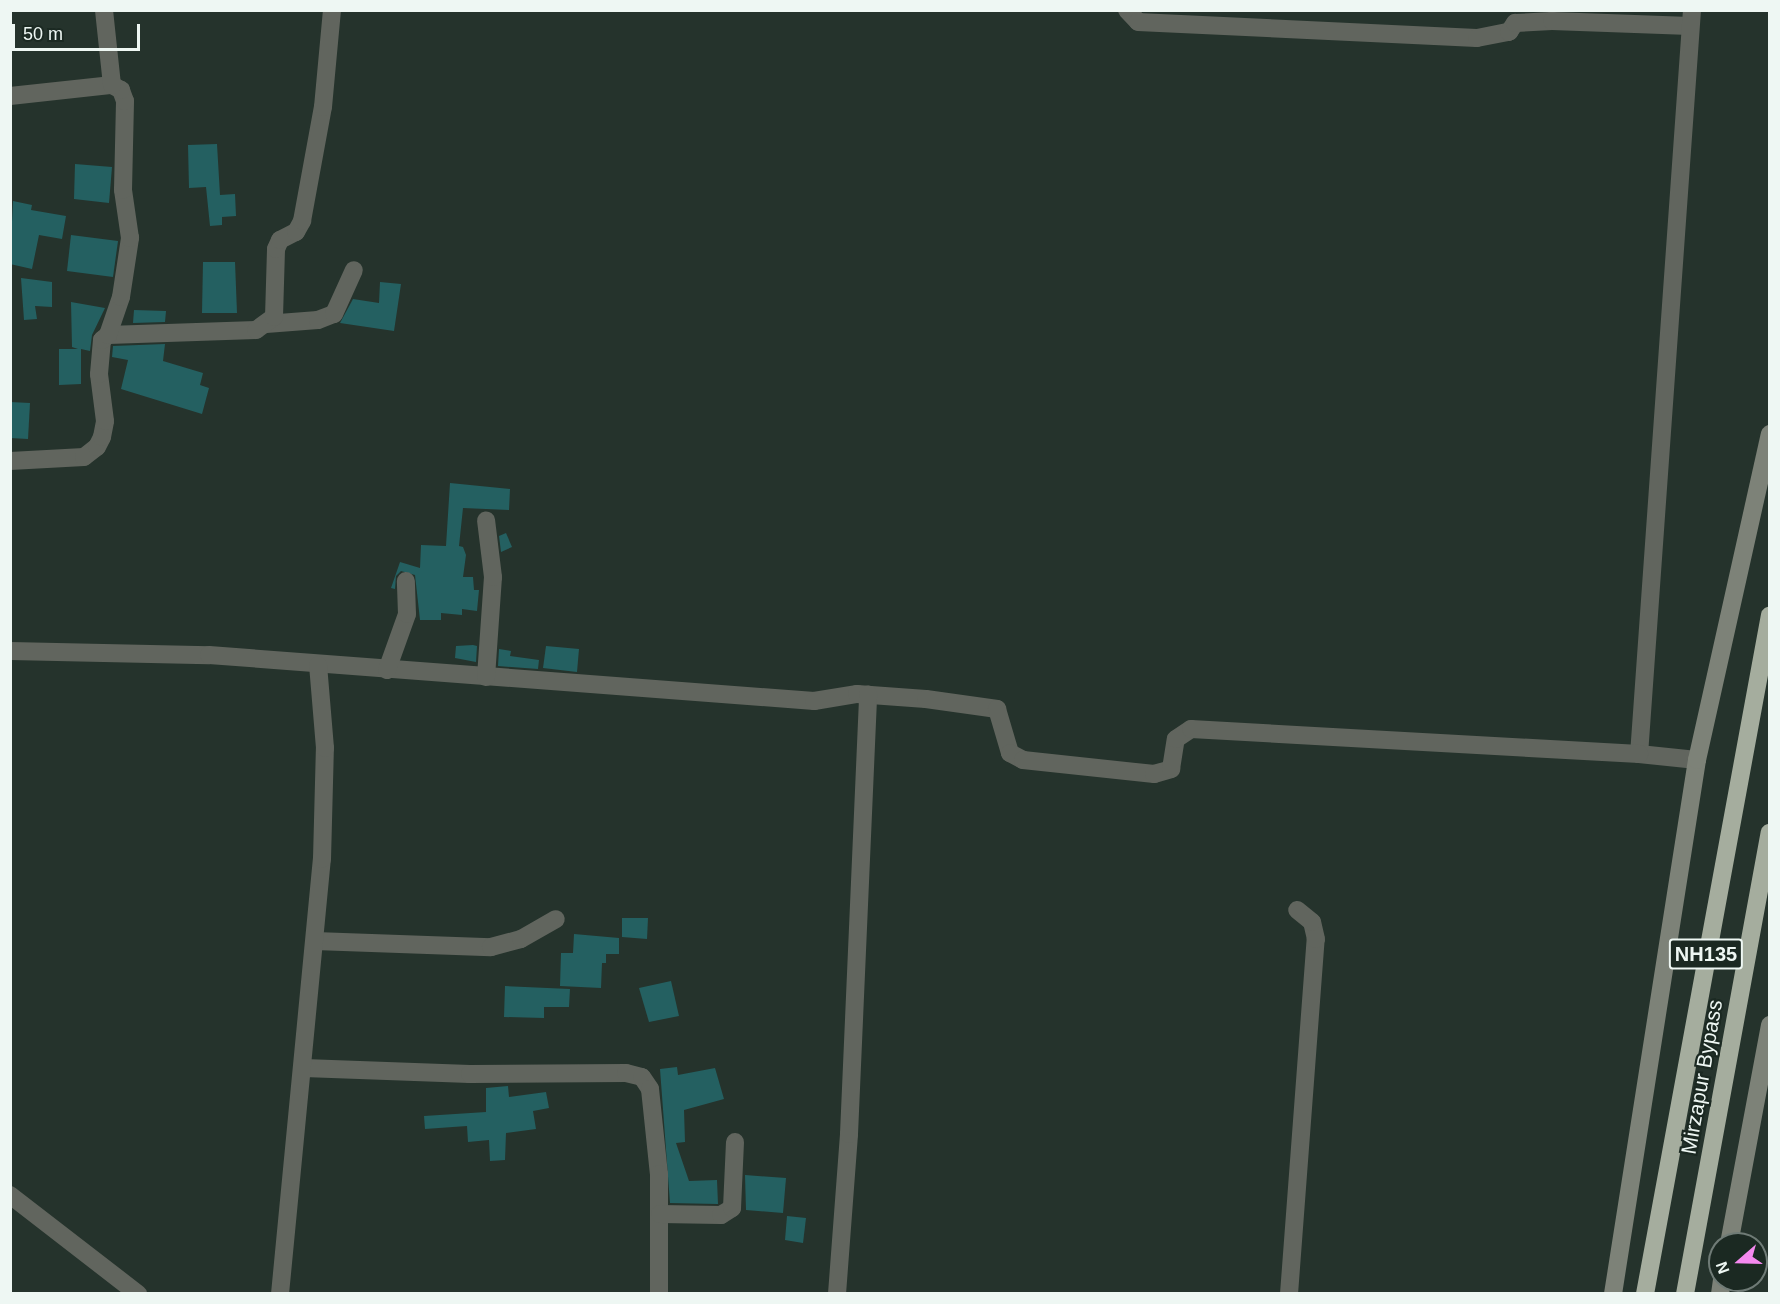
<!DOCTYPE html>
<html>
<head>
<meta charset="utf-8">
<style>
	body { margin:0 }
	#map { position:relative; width:1780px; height:1304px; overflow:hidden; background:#25332c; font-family:Helvetica,sans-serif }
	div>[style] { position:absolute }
	.building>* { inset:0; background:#246061 }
	.street>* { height:18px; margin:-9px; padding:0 9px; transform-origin:9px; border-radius:9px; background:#61655e }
	.secondary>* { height:18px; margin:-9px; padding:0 9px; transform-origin:9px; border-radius:9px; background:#7d8278 }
	.highway>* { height:18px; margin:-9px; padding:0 9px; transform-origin:9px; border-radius:9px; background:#a5ad9e }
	span { translate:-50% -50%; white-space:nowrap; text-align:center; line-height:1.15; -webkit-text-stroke:4.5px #1b2922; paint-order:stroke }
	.shield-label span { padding:2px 4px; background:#1b2922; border:2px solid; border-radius:4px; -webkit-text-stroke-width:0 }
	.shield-label { font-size:20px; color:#eef7f3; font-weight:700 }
	.street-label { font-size:21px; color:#eef7f3 }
	.frame { position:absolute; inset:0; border:12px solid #eef7f3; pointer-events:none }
	.north { position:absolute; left:1708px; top:1232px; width:60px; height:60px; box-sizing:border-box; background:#1b2922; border:2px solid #6f7b76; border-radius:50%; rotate:250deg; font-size:16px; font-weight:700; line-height:24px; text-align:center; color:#eef7f3 }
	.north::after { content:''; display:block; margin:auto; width:21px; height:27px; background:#f589ef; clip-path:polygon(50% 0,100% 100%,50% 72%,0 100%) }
	.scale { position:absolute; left:12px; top:24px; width:128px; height:27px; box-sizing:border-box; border:3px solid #eef7f3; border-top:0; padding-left:8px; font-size:18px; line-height:21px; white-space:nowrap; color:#eef7f3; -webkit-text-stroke:4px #1b2922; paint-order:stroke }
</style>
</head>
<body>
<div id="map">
	<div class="building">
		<i style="clip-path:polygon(217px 144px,220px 195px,235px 194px,236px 216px,222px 217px,222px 225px,210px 226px,206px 187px,189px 188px,188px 145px)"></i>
		<i style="clip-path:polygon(75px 164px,112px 167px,109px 203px,74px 199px)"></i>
		<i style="clip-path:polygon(13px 201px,32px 205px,31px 210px,66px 216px,62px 239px,39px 235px,32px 269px,10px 264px)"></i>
		<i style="clip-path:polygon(71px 235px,118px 241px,113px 277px,67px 271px)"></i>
		<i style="clip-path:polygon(203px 262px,235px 262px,237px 313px,202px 313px)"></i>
		<i style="clip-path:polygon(21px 278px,52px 282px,52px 307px,35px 306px,37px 319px,24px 320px)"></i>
		<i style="clip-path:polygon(380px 282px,401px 284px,394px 331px,340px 323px,353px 299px,379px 303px)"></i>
		<i style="clip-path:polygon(71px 302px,105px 308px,92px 335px,90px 351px,81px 349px,81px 384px,59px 385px,59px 349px,78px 349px,72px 347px)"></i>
		<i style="clip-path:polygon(134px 310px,166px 311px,165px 322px,133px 323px)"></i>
		<i style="clip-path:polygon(165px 344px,163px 361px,203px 373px,200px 385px,209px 388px,202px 414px,121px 389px,128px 360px,112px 357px,113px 346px)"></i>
		<i style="clip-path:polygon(10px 402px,30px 403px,28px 439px,10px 438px)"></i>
		<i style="clip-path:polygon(450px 483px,510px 489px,509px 510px,463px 508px,459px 546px,463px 547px,466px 555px,463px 577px,473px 577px,474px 590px,479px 590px,477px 611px,462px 609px,462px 615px,441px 613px,441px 620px,420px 620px,415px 575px,401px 571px,396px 576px,395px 589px,391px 588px,400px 562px,420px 568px,421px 545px,446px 546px)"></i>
		<i style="clip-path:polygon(506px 533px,512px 547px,501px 552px,499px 536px)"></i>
		<i style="clip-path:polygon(473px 645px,477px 646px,476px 662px,455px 658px,456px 646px)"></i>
		<i style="clip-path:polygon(546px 646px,579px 649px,577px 672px,543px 668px)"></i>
		<i style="clip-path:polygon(499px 649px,511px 651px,510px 656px,539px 660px,538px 669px,498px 666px)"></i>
		<i style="clip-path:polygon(622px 918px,648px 918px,647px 939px,622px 937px)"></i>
		<i style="clip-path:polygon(574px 934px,619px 938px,619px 954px,606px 954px,606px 963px,602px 963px,601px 988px,560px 986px,561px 953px,573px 953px)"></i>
		<i style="clip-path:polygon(671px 981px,679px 1016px,649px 1022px,639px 988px)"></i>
		<i style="clip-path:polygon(505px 986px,570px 989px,569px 1007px,544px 1007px,544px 1018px,504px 1017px)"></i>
		<i style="clip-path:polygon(677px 1067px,678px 1075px,715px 1068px,724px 1099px,684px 1110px,685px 1142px,676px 1143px,689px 1181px,717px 1180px,718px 1204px,670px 1203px,660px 1069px)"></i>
		<i style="clip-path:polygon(508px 1086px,509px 1097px,546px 1092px,549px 1108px,533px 1111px,536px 1129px,506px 1133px,505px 1160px,490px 1161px,489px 1140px,468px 1142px,467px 1126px,425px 1129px,424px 1116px,486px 1112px,486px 1088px)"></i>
		<i style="clip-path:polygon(745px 1175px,786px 1178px,783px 1213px,746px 1210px)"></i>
		<i style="clip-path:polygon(787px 1216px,806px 1218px,803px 1243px,785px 1240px)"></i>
	</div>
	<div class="street">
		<i style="left:1127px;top:10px;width:16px;rotate:47deg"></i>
		<i style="left:1138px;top:22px;width:339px;rotate:2.7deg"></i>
		<i style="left:1477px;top:38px;width:33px;rotate:-11deg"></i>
		<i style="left:1509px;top:32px;width:11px;rotate:-56deg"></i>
		<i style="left:1515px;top:23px;width:37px;rotate:-3deg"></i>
		<i style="left:1552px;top:21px;width:138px;rotate:2.1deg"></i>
		<i style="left:1692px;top:10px;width:746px;rotate:94.07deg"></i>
		<i style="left:1639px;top:754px;width:58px;rotate:5.9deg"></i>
		<i style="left:10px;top:96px;width:103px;rotate:-6.2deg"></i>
		<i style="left:266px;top:324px;width:52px;rotate:-4.4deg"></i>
		<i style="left:318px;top:320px;width:17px;rotate:-21deg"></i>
		<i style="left:334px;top:314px;width:48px;rotate:-65.6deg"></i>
		<i style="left:108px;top:335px;width:148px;rotate:-1.9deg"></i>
		<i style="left:256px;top:330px;width:22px;rotate:-36deg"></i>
		<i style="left:274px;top:317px;width:68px;rotate:-88.3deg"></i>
		<i style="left:276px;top:249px;width:10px;rotate:-66deg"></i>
		<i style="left:280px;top:240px;width:18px;rotate:-27deg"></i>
		<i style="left:296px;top:232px;width:13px;rotate:-61deg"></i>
		<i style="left:302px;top:221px;width:116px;rotate:-79.6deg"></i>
		<i style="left:323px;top:107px;width:97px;rotate:-84.7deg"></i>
		<i style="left:10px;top:461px;width:74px;rotate:-3.1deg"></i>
		<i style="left:84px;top:457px;width:16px;rotate:-38deg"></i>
		<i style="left:97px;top:447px;width:11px;rotate:-63deg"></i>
		<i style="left:102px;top:437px;width:16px;rotate:-79deg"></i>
		<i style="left:105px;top:421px;width:47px;rotate:-97.3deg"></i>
		<i style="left:99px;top:374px;width:34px;rotate:-85deg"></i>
		<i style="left:102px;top:340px;width:8px;rotate:-40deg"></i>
		<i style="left:108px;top:335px;width:40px;rotate:-71.1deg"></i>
		<i style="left:121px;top:297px;width:60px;rotate:-81.3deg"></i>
		<i style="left:130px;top:238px;width:49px;rotate:-98.3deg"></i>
		<i style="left:123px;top:190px;width:89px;rotate:-88.7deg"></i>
		<i style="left:125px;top:101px;width:12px;rotate:-110deg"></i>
		<i style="left:121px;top:90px;width:10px;rotate:-151deg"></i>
		<i style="left:112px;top:85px;width:75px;rotate:-96.1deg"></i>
		<i style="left:10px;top:651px;width:199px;rotate:1.2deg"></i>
		<i style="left:209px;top:655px;width:607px;rotate:4.35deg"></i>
		<i style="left:814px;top:701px;width:44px;rotate:-9.2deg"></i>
		<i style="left:857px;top:694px;width:69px;rotate:4.1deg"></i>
		<i style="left:926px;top:699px;width:72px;rotate:8deg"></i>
		<i style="left:997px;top:709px;width:46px;rotate:73.5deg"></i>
		<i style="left:1010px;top:753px;width:15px;rotate:28deg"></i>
		<i style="left:1023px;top:760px;width:132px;rotate:6.1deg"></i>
		<i style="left:1154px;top:774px;width:18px;rotate:-16deg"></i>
		<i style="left:1171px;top:769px;width:30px;rotate:-81deg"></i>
		<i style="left:1176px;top:739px;width:18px;rotate:-34deg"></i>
		<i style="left:1191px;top:729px;width:449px;rotate:3.2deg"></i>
		<i style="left:387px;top:670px;width:59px;rotate:-70.3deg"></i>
		<i style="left:407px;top:614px;width:33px;rotate:-92deg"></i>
		<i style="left:486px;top:677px;width:100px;rotate:-86deg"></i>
		<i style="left:493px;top:577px;width:57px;rotate:-97deg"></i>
		<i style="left:315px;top:941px;width:176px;rotate:2deg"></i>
		<i style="left:491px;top:947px;width:31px;rotate:-15deg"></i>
		<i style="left:521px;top:939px;width:40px;rotate:-29.7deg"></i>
		<i style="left:304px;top:1068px;width:166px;rotate:2.1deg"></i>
		<i style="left:470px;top:1074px;width:156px;rotate:-0.4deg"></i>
		<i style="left:626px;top:1073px;width:16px;rotate:14deg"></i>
		<i style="left:642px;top:1077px;width:14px;rotate:56deg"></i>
		<i style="left:650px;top:1089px;width:85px;rotate:84deg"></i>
		<i style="left:659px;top:1174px;width:120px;rotate:90deg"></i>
		<i style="left:10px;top:1195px;width:162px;rotate:37.7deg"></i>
		<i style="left:660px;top:1214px;width:61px;rotate:0.9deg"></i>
		<i style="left:721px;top:1215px;width:13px;rotate:-32deg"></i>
		<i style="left:732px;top:1208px;width:66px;rotate:-87.4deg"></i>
		<i style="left:280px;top:1294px;width:437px;rotate:-84.5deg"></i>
		<i style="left:322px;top:859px;width:111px;rotate:-88.5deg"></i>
		<i style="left:325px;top:748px;width:83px;rotate:-94.8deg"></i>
		<i style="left:837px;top:1294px;width:160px;rotate:-85.7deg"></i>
		<i style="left:849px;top:1134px;width:440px;rotate:-87.5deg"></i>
		<i style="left:1289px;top:1294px;width:356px;rotate:-85.7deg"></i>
		<i style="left:1316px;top:939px;width:17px;rotate:-103deg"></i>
		<i style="left:1312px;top:922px;width:19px;rotate:-141deg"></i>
	</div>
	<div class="secondary">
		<i style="left:1729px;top:1244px;width:223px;rotate:-79.4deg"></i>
		<i style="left:1613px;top:1294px;width:541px;rotate:-81.06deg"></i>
		<i style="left:1697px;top:760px;width:334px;rotate:-77.4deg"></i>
		<i style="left:1720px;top:1294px;width:14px;rotate:-82deg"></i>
	</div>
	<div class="highway">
		<i style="left:1645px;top:1294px;width:690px;rotate:-79.57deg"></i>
		<i style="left:1685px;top:1294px;width:469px;rotate:-79.6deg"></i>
	</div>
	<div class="shield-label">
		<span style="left:1706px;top:954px">NH135</span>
	</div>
	<div class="street-label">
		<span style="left:1702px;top:1077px;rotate:-80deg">Mirzapur Bypass</span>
	</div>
	<div class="frame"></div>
	<div class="north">N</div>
	<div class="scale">50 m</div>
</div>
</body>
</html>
